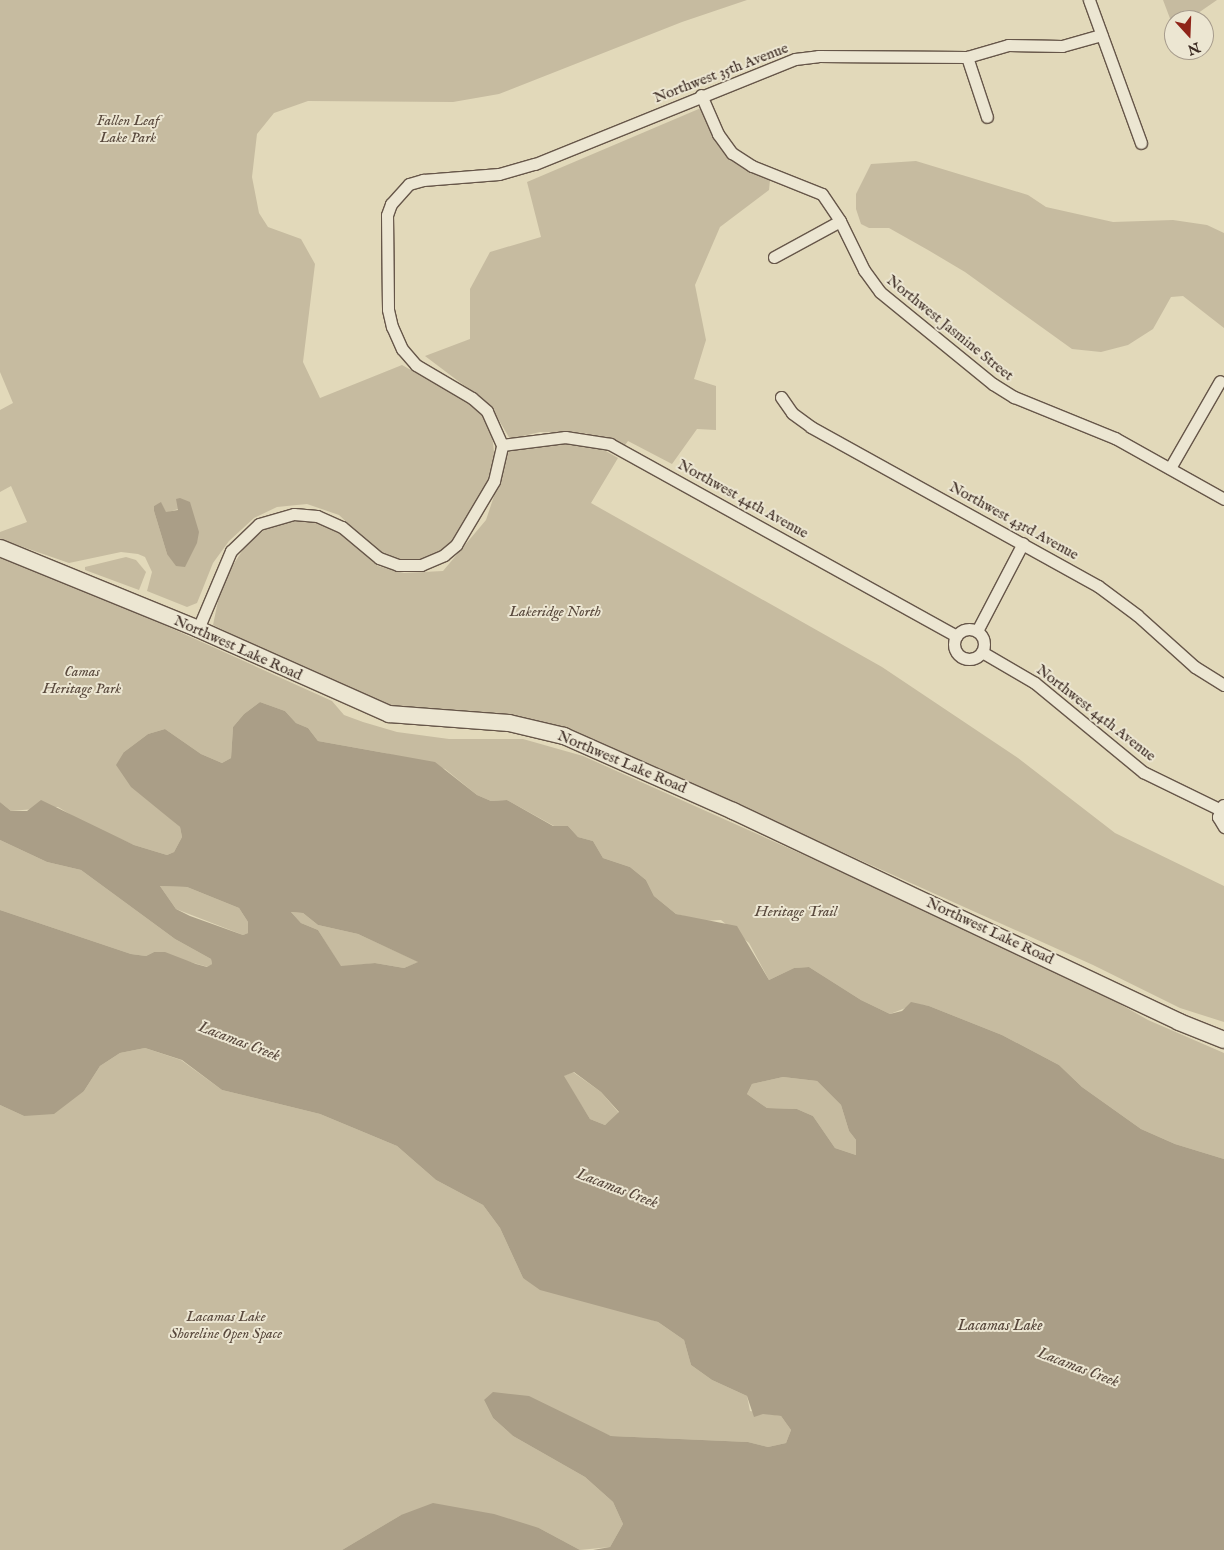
<!DOCTYPE html>
<html>
<head>
<meta charset="utf-8">
<style>
	body { margin:0 }
	#map { position:relative; width:1224px; height:1550px; overflow:hidden; background:#e2d9ba; font-family:"IM FELL English",serif }
	div>[style] { position:absolute }
	.green>* { inset:0; background:#c6bba0 }
	.water>* { inset:0; background:#aa9e87 }
	.roads { filter:drop-shadow(1px 0 #665649) drop-shadow(-1px 0 #665649) drop-shadow(0 1px #665649) drop-shadow(0 -1px #665649) }
	.street>* { height:11px; margin:-5.5px; padding:0 5.5px; transform-origin:5.5px; border-radius:5.5px; background:#ece6d2 }
	.street>.ring { margin:-5.5px; padding:0; box-sizing:content-box; background:none; border:11px solid #ece6d2; border-radius:50% }
	.secondary>* { height:16px; margin:-8px; padding:0 8px; transform-origin:8px; border-radius:8px; background:#ece6d2 }
	span { translate:-50% -50%; white-space:nowrap; text-align:center; line-height:1.15; -webkit-text-stroke:4px #ece6d2; paint-order:stroke }
	.street-label { font-size:15px; color:#3c2b23 }
	.park-label { font-size:15px; color:#58483c; font-style:italic }
	.water-label { font-size:16px; color:#58483c; font-style:italic }
	.north { position:absolute; left:1164px; top:10px; width:50px; height:50px; box-sizing:border-box; background:#ece6d2; border:1px solid #a69b8c; border-radius:50%; rotate:160deg; font-size:14px; font-weight:700; line-height:20px; text-align:center; color:#3c2b23 }
	.north::after { content:''; display:block; margin:auto; width:18px; height:22px; background:#8f2418; clip-path:polygon(50% 0,100% 100%,50% 72%,0 100%) }
</style>
</head>
<body>
<div id="map">
	<div class="green">
		<i style="clip-path:polygon(evenodd,0 0,747px 0,682px 22px,499px 94px,453px 102px,308px 101px,274px 113px,257px 134px,252px 177px,259px 213px,268px 227px,301px 239px,315px 264px,303px 362px,320px 398px,402px 365px,477px 407px,486px 417px,492px 434px,495px 462px,485px 491px,456px 541px,439px 554px,413px 562px,391px 560px,380px 554px,339px 515px,307px 504px,277px 507px,254px 518px,229px 541px,213px 563px,197px 603px,187px 607px,147px 591px,152px 572px,145px 557px,138px 554px,121px 552px,69px 563px,0 539px,0 532px,27px 522px,11px 486px,0 492px,0 410px,13px 403px,0 372px,0 0,161px 503px,166px 513px,178px 509px,167px 554px,154px 511px,154px 506px,161px 503px)"></i>
		<i style="clip-path:polygon(1163px 0,1217px 0,1188px 20px,1174px 20px,1174px 29px)"></i>
		<i style="clip-path:polygon(701px 108px,720px 148px,731px 160px,770px 180px,769px 190px,720px 227px,695px 285px,706px 340px,694px 379px,716px 386px,716px 430px,697px 429px,672px 464px,628px 441px,623px 448px,585px 433px,540px 432px,510px 439px,490px 405px,425px 356px,470px 339px,470px 289px,490px 252px,541px 237px,527px 182px)"></i>
		<i style="clip-path:polygon(916px 161px,1028px 195px,1046px 207px,1113px 222px,1173px 220px,1207px 225px,1224px 233px,1224px 328px,1183px 296px,1171px 297px,1153px 329px,1128px 345px,1101px 352px,1072px 349px,965px 272px,928px 250px,889px 228px,869px 228px,861px 224px,856px 209px,856px 194px,871px 164px)"></i>
		<i style="clip-path:polygon(580px 443px,604px 450px,618px 458px,591px 503px,882px 667px,1018px 758px,1115px 833px,1224px 886px,1224px 1022px,1180px 1008px,1093px 965px,620px 752px,526px 721px,392px 710px,340px 688px,213px 625px,222px 582px,246px 545px,272px 524px,303px 518px,334px 528px,378px 566px,404px 573px,443px 571px,486px 520px,509px 451px,543px 444px)"></i>
		<i style="clip-path:polygon(0 555px,89px 591px,332px 701px,344px 715px,363px 722px,397px 732px,449px 739px,523px 739px,583px 756px,918px 906px,1104px 995px,1148px 1020px,1224px 1053px,1224px 1159px,1175px 1144px,1141px 1129px,1082px 1087px,1059px 1065px,1002px 1035px,929px 1006px,916px 1004px,890px 1014px,861px 1000px,809px 967px,794px 968px,769px 980px,749px 943px,721px 920px,703px 921px,676px 914px,654px 896px,646px 880px,630px 867px,603px 858px,593px 841px,578px 837px,568px 826px,554px 826px,507px 800px,491px 801px,477px 795px,445px 769px,385px 753px,318px 741px,308px 728px,296px 723px,285px 711px,260px 702px,244px 714px,233px 727px,231px 758px,222px 763px,201px 754px,165px 729px,148px 734px,124px 752px,163px 812px,180px 827px,182px 837px,174px 852px,167px 855px,134px 845px,84px 823px,58px 807px,11px 811px,0 802px)"></i>
		<i style="clip-path:polygon(126px 557px,136px 560px,146px 572px,139px 590px,85px 570px,85px 567px)"></i>
		<i style="clip-path:polygon(0 840px,47px 862px,81px 870px,175px 939px,211px 959px,212px 964px,208px 967px,154px 952px,146px 956px,131px 954px,0 910px)"></i>
		<i style="clip-path:polygon(160px 886px,187px 887px,239px 908px,248px 922px,248px 933px,243px 935px,176px 909px)"></i>
		<i style="clip-path:polygon(291px 912px,303px 913px,318px 925px,358px 934px,419px 962px,404px 968px,375px 963px,341px 967px,318px 930px,301px 923px)"></i>
		<i style="clip-path:polygon(145px 1048px,181px 1060px,222px 1090px,320px 1114px,397px 1146px,436px 1180px,483px 1205px,500px 1228px,523px 1278px,658px 1322px,684px 1340px,691px 1365px,712px 1380px,747px 1396px,750px 1411px,781px 1416px,791px 1430px,786px 1443px,768px 1447px,748px 1442px,611px 1436px,586px 1426px,484px 1400px,493px 1418px,513px 1436px,585px 1477px,613px 1502px,623px 1524px,610px 1547px,580px 1550px,539px 1528px,401px 1515px,342px 1550px,0 1550px,0 1105px,24px 1116px,84px 1091px,100px 1066px,120px 1053px)"></i>
		<i style="clip-path:polygon(573px 1072px,601px 1092px,619px 1113px,605px 1125px,590px 1119px,563px 1076px)"></i>
		<i style="clip-path:polygon(783px 1077px,817px 1081px,841px 1105px,849px 1131px,856px 1140px,856px 1155px,835px 1148px,813px 1116px,797px 1109px,767px 1108px,747px 1094px,752px 1084px)"></i>
	</div>
	<div class="water">
		<i style="clip-path:polygon(180px 498px,190px 502px,199px 532px,197px 543px,185px 567px,176px 566px,167px 554px,154px 511px,154px 506px,161px 502px,166px 512px,178px 510px,176px 499px)"></i>
		<i style="clip-path:polygon(evenodd,260px 702px,285px 711px,296px 723px,308px 728px,318px 741px,435px 762px,477px 795px,491px 801px,507px 800px,553px 826px,568px 826px,578px 837px,593px 841px,603px 858px,630px 867px,646px 880px,654px 896px,676px 914px,737px 926px,769px 980px,794px 968px,809px 967px,861px 1000px,890px 1014px,902px 1011px,911px 1002px,929px 1006px,1002px 1035px,1059px 1065px,1082px 1087px,1141px 1129px,1175px 1144px,1224px 1159px,1224px 1550px,593px 1550px,610px 1547px,623px 1524px,613px 1502px,585px 1477px,513px 1436px,493px 1418px,484px 1400px,493px 1392px,529px 1396px,611px 1436px,748px 1442px,768px 1447px,786px 1443px,791px 1430px,781px 1416px,763px 1414px,754px 1417px,747px 1396px,712px 1380px,691px 1365px,684px 1340px,658px 1322px,540px 1290px,523px 1278px,500px 1228px,483px 1205px,436px 1180px,397px 1146px,320px 1114px,222px 1090px,182px 1060px,145px 1048px,120px 1053px,100px 1066px,84px 1091px,54px 1114px,24px 1116px,0 1105px,0 910px,131px 954px,146px 956px,154px 952px,165px 952px,196px 964px,207px 967px,212px 964px,211px 959px,175px 939px,81px 870px,47px 862px,0 840px,0 802px,11px 811px,27px 811px,41px 800px,134px 845px,167px 855px,174px 852px,182px 837px,180px 827px,131px 787px,116px 765px,124px 752px,148px 734px,165px 729px,201px 754px,222px 763px,231px 758px,233px 727px,244px 714px,260px 702px,160px 886px,187px 887px,239px 908px,248px 922px,248px 933px,243px 935px,190px 916px,176px 909px,160px 886px,260px 702px,291px 912px,303px 913px,318px 925px,358px 934px,418px 962px,404px 968px,375px 963px,341px 966px,318px 930px,301px 923px,291px 912px,260px 702px,574px 1072px,601px 1092px,619px 1112px,605px 1125px,590px 1119px,564px 1076px,574px 1072px,260px 702px,783px 1077px,817px 1081px,841px 1105px,849px 1131px,856px 1140px,856px 1155px,835px 1148px,813px 1116px,797px 1109px,767px 1108px,747px 1094px,752px 1084px,783px 1077px)"></i>
		<i style="clip-path:polygon(433px 1503px,494px 1514px,539px 1528px,580px 1550px,342px 1550px,401px 1515px)"></i>
	</div>
	<div class="roads">
		<div class="street">
			<i style="left:1089px;top:0;width:152px;rotate:70deg"></i>
			<i style="left:967px;top:57px;width:63px;rotate:71.6deg"></i>
			<i style="left:701px;top:95px;width:43px;rotate:66.4deg"></i>
			<i style="left:718px;top:134px;width:24px;rotate:54deg"></i>
			<i style="left:732px;top:153px;width:24px;rotate:33deg"></i>
			<i style="left:752px;top:166px;width:75px;rotate:21.8deg"></i>
			<i style="left:822px;top:194px;width:32px;rotate:56deg"></i>
			<i style="left:840px;top:221px;width:55px;rotate:63.9deg"></i>
			<i style="left:864px;top:270px;width:27px;rotate:54deg"></i>
			<i style="left:880px;top:292px;width:146px;rotate:39.2deg"></i>
			<i style="left:993px;top:384px;width:25px;rotate:32deg"></i>
			<i style="left:1014px;top:397px;width:109px;rotate:22.1deg"></i>
			<i style="left:1115px;top:438px;width:125px;rotate:29.2deg"></i>
			<i style="left:774px;top:257px;width:75px;rotate:-28.6deg"></i>
			<i style="left:781px;top:397px;width:19px;rotate:55deg"></i>
			<i style="left:792px;top:413px;width:24px;rotate:36deg"></i>
			<i style="left:811px;top:427px;width:328px;rotate:29deg"></i>
			<i style="left:1098px;top:586px;width:49px;rotate:36.6deg"></i>
			<i style="left:1137px;top:615px;width:78px;rotate:41.9deg"></i>
			<i style="left:1195px;top:667px;width:34px;rotate:32deg"></i>
			<i style="left:502px;top:445px;width:64px;rotate:-7.2deg"></i>
			<i style="left:565px;top:437px;width:46px;rotate:8.8deg"></i>
			<i style="left:610px;top:444px;width:396px;rotate:29deg"></i>
			<i style="left:1170px;top:468px;width:100px;rotate:-60.1deg"></i>
			<i class="ring" style="left:954px;top:629px;width:19px;height:19px"></i>
			<i style="left:198px;top:629px;width:85px;rotate:-67.1deg"></i>
			<i style="left:231px;top:551px;width:39px;rotate:-44deg"></i>
			<i style="left:259px;top:524px;width:36px;rotate:-16deg"></i>
			<i style="left:294px;top:514px;width:23px;rotate:5deg"></i>
			<i style="left:317px;top:516px;width:27px;rotate:24deg"></i>
			<i style="left:342px;top:527px;width:48px;rotate:40deg"></i>
			<i style="left:379px;top:558px;width:20px;rotate:20deg"></i>
			<i style="left:398px;top:565px;width:23px"></i>
			<i style="left:421px;top:565px;width:25px;rotate:-23deg"></i>
			<i style="left:444px;top:555px;width:16px;rotate:-40deg"></i>
			<i style="left:456px;top:545px;width:74px;rotate:-59.3deg"></i>
			<i style="left:494px;top:481px;width:37px;rotate:-77deg"></i>
			<i style="left:502px;top:445px;width:37px;rotate:-114deg"></i>
			<i style="left:487px;top:411px;width:20px;rotate:-139deg"></i>
			<i style="left:472px;top:398px;width:65px;rotate:-149.5deg"></i>
			<i style="left:416px;top:365px;width:21px;rotate:-131deg"></i>
			<i style="left:402px;top:349px;width:24px;rotate:-114deg"></i>
			<i style="left:392px;top:327px;width:18px;rotate:-103deg"></i>
			<i style="left:388px;top:309px;width:94px;rotate:-90.6deg"></i>
			<i style="left:387px;top:215px;width:12px;rotate:-70deg"></i>
			<i style="left:391px;top:204px;width:27px;rotate:-48deg"></i>
			<i style="left:409px;top:184px;width:15px;rotate:-16deg"></i>
			<i style="left:423px;top:180px;width:76px;rotate:-4.5deg"></i>
			<i style="left:499px;top:174px;width:37px;rotate:-16deg"></i>
			<i style="left:535px;top:164px;width:280px;rotate:-22deg"></i>
			<i style="left:795px;top:59px;width:23px;rotate:-7deg"></i>
			<i style="left:818px;top:56px;width:149px;rotate:0.4deg"></i>
			<i style="left:967px;top:57px;width:43px;rotate:-16.3deg"></i>
			<i style="left:1008px;top:45px;width:54px;rotate:1.1deg"></i>
			<i style="left:1062px;top:46px;width:41px;rotate:-15.8deg"></i>
			<i style="left:977px;top:631px;width:99px;rotate:-62.4deg"></i>
			<i style="left:982px;top:652px;width:61px;rotate:30.3deg"></i>
			<i style="left:1035px;top:683px;width:140px;rotate:39.5deg"></i>
			<i style="left:1143px;top:772px;width:85px;rotate:26deg"></i>
			<i style="left:1223px;top:805px;width:13px;rotate:113deg"></i>
			<i style="left:1218px;top:817px;width:12px;rotate:59deg"></i>
		</div>
		<div class="secondary">
			<i style="left:0;top:548px;width:214px;rotate:22.2deg"></i>
			<i style="left:198px;top:629px;width:209px;rotate:24deg"></i>
			<i style="left:389px;top:714px;width:120px;rotate:4.3deg"></i>
			<i style="left:509px;top:723px;width:57px;rotate:13.3deg"></i>
			<i style="left:564px;top:736px;width:185px;rotate:23.9deg"></i>
			<i style="left:733px;top:811px;width:493px;rotate:25.3deg"></i>
			<i style="left:1179px;top:1022px;width:48px;rotate:21.8deg"></i>
		</div>
	</div>
	<div class="street-label">
		<span style="left:721px;top:73px;rotate:-21deg">Northwest 35th Avenue</span>
		<span style="left:950px;top:328px;rotate:39deg">Northwest Jasmine Street</span>
		<span style="left:743px;top:499px;rotate:29deg">Northwest 44th Avenue</span>
		<span style="left:1014px;top:521px;rotate:29deg">Northwest 43rd Avenue</span>
		<span style="left:238px;top:648px;rotate:24deg">Northwest Lake Road</span>
		<span style="left:1096px;top:713px;rotate:38deg">Northwest 44th Avenue</span>
		<span style="left:622px;top:762px;rotate:23deg">Northwest Lake Road</span>
		<span style="left:990px;top:931px;rotate:25deg">Northwest Lake Road</span>
	</div>
	<div class="park-label">
		<span style="left:128px;top:129px">Fallen Leaf<br>Lake Park</span>
		<span style="left:555px;top:612px">Lakeridge North</span>
		<span style="left:82px;top:680px">Camas<br>Heritage Park</span>
		<span style="left:796px;top:912px">Heritage Trail</span>
		<span style="left:226px;top:1325px">Lacamas Lake<br>Shoreline Open Space</span>
	</div>
	<div class="water-label">
		<span style="left:239px;top:1042px;rotate:21deg">Lacamas Creek</span>
		<span style="left:617px;top:1189px;rotate:21deg">Lacamas Creek</span>
		<span style="left:1000px;top:1326px">Lacamas Lake</span>
		<span style="left:1078px;top:1368px;rotate:21deg">Lacamas Creek</span>
	</div>
	<div class="north">N</div>
</div>
</body>
</html>
